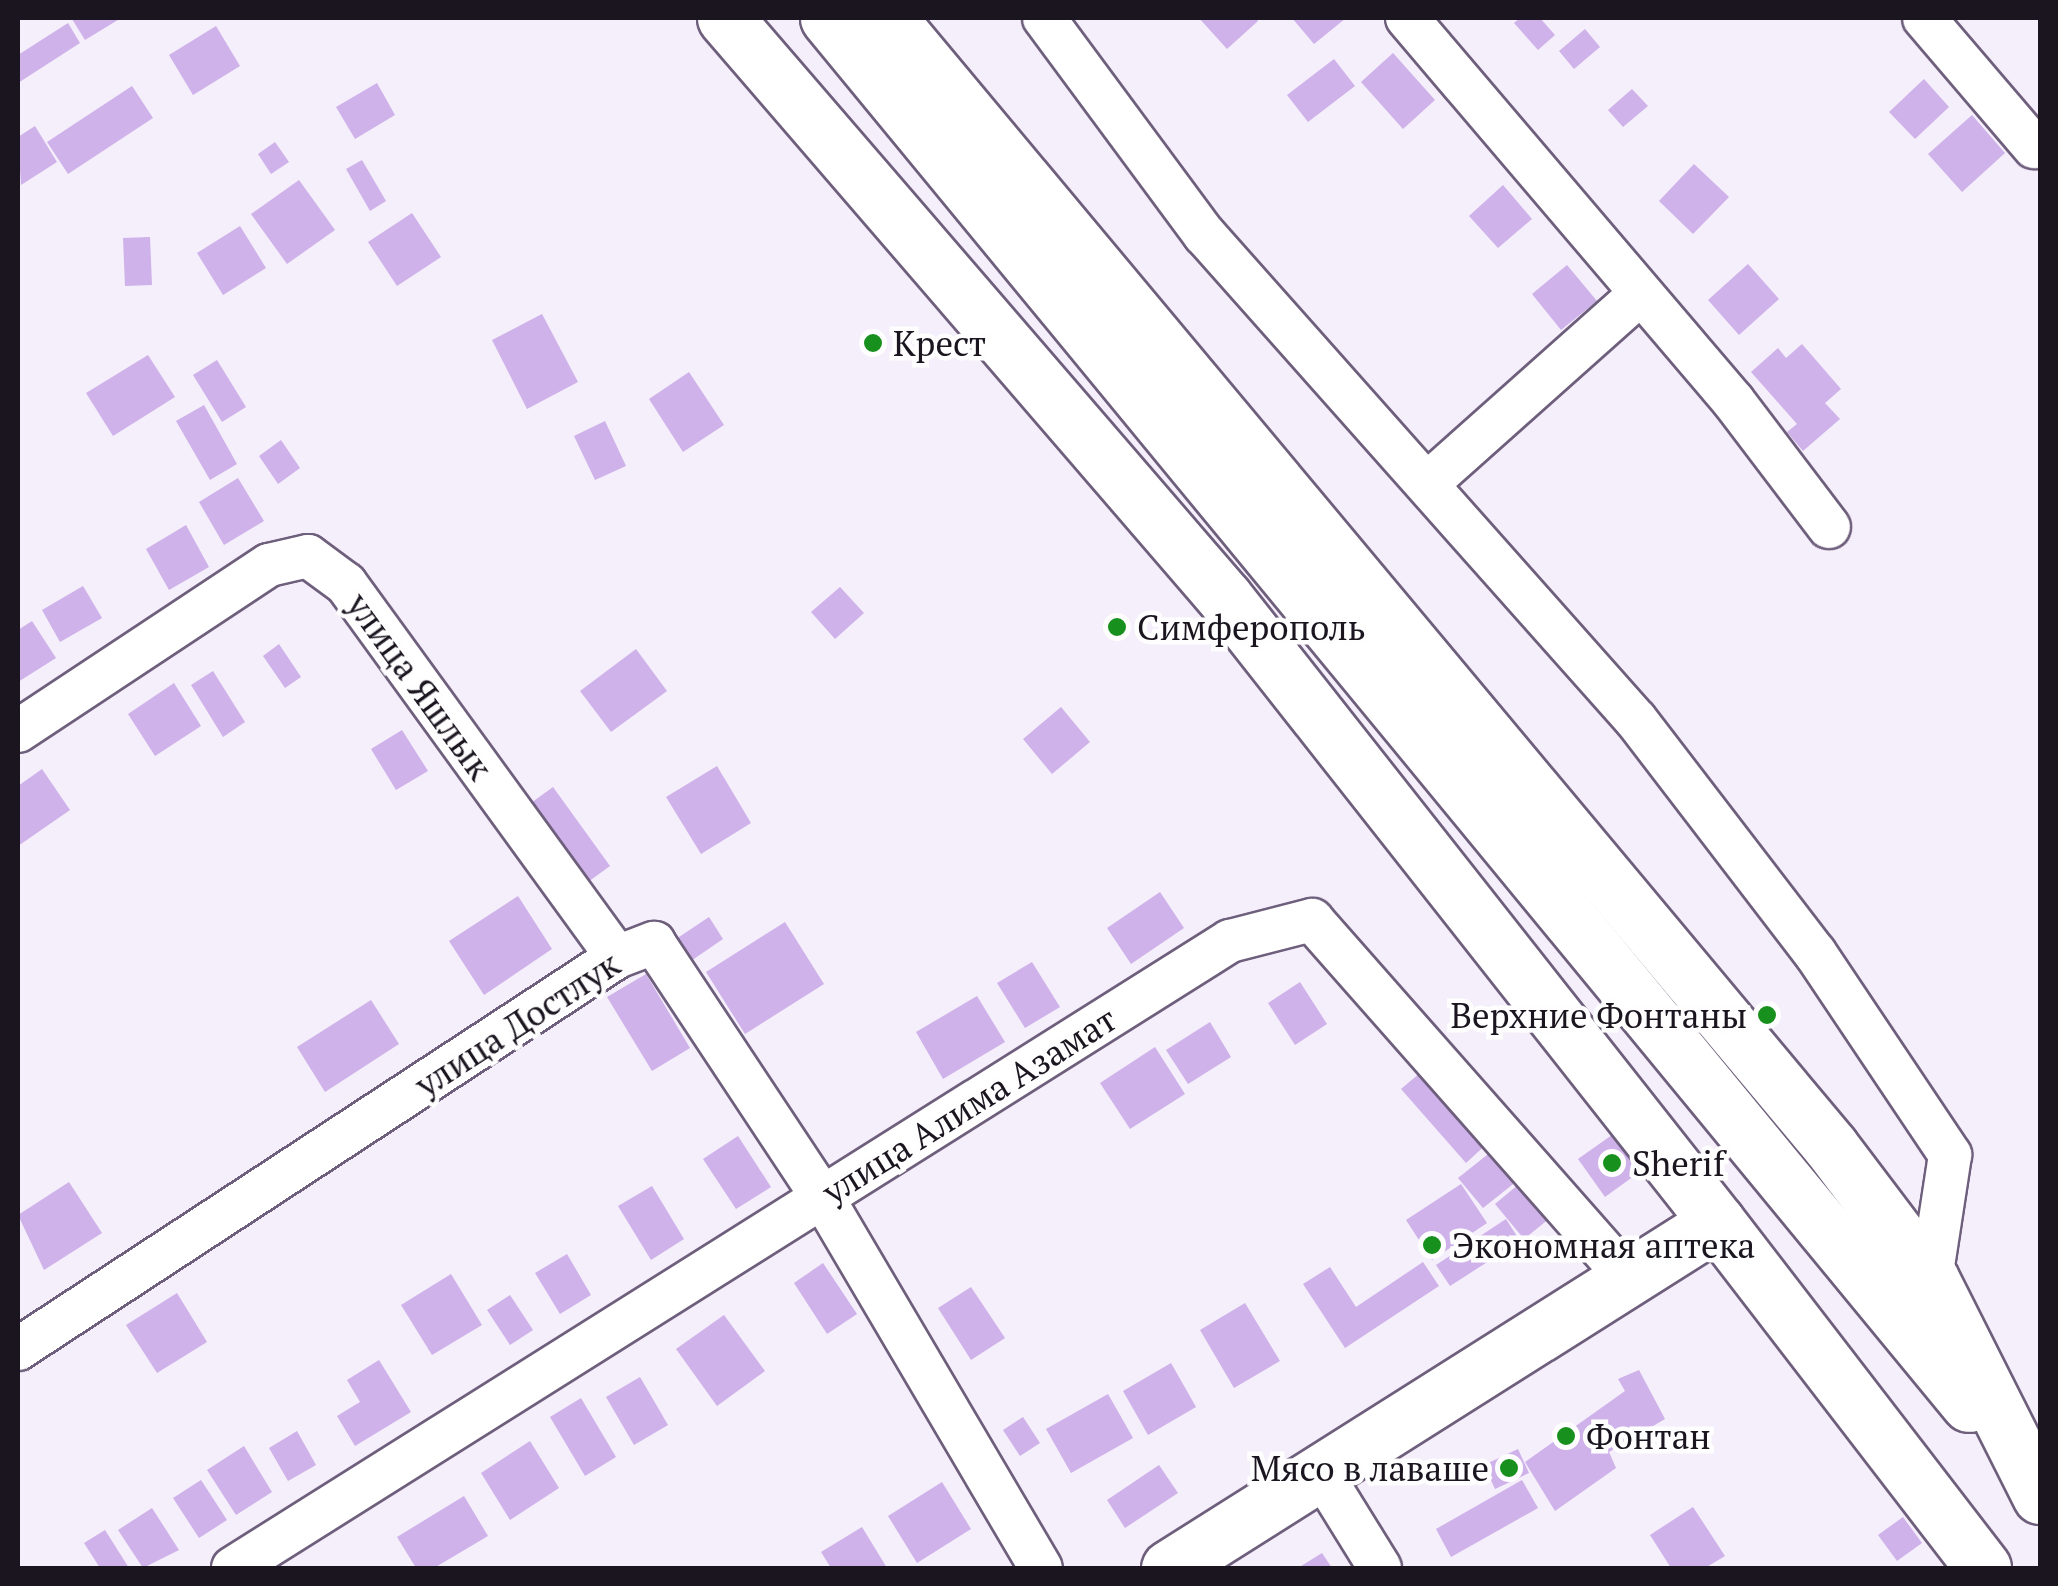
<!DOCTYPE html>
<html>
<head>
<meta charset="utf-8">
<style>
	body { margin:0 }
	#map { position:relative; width:2058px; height:1586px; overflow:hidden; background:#f5eefb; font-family:"PT Serif",serif }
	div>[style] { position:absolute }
	.building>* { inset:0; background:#ceb2e9 }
	.roads { filter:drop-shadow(2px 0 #6e5f7c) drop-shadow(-2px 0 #6e5f7c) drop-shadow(0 2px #6e5f7c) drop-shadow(0 -2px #6e5f7c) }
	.minor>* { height:42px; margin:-21px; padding:0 21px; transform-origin:21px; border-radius:21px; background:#fff }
	.major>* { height:55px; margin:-27.5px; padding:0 27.5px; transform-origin:27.5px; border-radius:27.5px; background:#fff }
	.dots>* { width:28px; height:28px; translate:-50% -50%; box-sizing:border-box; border:5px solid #fefefe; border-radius:50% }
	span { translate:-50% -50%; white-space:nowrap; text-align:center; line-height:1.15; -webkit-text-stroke:9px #fefefe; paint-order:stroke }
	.poi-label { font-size:35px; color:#1b1520 }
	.left { translate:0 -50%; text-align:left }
	.right { translate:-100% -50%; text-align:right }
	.street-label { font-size:35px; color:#1b1520 }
	.frame { position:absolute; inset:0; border:20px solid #1b1520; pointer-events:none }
</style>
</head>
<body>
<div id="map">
	<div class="building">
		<i style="clip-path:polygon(121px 18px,85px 40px,72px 19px,75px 18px)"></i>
		<i style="clip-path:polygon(1199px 18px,1255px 18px,1258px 21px,1227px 49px)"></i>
		<i style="clip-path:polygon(1292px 18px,1346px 18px,1314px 44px)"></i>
		<i style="clip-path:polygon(1520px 18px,1540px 18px,1555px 35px,1538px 50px,1514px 23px)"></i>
		<i style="clip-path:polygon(68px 23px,80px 43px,18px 83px,18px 55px)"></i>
		<i style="clip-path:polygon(216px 26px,240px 66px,193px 95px,169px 55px)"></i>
		<i style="clip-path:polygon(1585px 29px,1600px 47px,1574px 69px,1559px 51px)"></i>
		<i style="clip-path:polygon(1393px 53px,1435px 100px,1403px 129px,1361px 82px)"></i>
		<i style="clip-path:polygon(1334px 59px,1355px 86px,1308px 122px,1287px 95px)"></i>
		<i style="clip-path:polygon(1924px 79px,1949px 107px,1915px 139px,1889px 112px)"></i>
		<i style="clip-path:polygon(377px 83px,395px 115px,355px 139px,336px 107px)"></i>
		<i style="clip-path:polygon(132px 86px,153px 118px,68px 174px,47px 142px)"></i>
		<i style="clip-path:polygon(1632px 89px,1648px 106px,1623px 127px,1608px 110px)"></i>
		<i style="clip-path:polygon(1972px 115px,2005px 153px,1962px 192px,1928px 154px)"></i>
		<i style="clip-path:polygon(35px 126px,57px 162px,21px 185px,18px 137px)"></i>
		<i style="clip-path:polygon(275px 142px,289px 162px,271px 174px,258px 154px)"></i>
		<i style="clip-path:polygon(362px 160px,386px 201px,370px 211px,346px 169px)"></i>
		<i style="clip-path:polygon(1694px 164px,1729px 197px,1693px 234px,1659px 201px)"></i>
		<i style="clip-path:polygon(299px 180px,335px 230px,287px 264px,251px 214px)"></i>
		<i style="clip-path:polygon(1503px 185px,1532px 219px,1498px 248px,1469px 216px)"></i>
		<i style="clip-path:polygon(412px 213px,441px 257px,397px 286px,368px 242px)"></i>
		<i style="clip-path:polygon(240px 226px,266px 268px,223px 295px,197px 253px)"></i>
		<i style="clip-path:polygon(150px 237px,152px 285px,125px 286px,123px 238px)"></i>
		<i style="clip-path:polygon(1748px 264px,1779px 299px,1739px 335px,1708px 300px)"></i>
		<i style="clip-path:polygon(1567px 265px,1597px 301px,1561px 330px,1532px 294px)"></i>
		<i style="clip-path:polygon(542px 314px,578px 382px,527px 409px,492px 340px)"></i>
		<i style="clip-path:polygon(1802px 344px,1841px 389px,1825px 403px,1840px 419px,1803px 451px,1787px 432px,1797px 424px,1751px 372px,1778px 348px,1786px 358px)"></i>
		<i style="clip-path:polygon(148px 355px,175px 397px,113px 436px,86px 393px)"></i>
		<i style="clip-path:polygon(217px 360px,246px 407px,222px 422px,193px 375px)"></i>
		<i style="clip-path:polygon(689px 372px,724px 425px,683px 452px,649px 399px)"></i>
		<i style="clip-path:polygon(204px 405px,237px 464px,210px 480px,176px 421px)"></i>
		<i style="clip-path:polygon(605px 421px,626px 466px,595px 480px,574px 436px)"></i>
		<i style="clip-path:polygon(281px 440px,300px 468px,278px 484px,259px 456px)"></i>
		<i style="clip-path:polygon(238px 478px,264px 521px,224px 545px,199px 502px)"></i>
		<i style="clip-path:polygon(186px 525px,209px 567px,169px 590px,146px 549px)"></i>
		<i style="clip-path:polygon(83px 586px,102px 618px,60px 642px,42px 610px)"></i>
		<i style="clip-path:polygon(840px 587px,864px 613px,835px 639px,811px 612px)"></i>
		<i style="clip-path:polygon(32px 621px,56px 658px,18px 682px,18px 630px)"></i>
		<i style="clip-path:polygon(279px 644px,301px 677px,285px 688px,263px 656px)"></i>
		<i style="clip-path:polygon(636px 649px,667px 691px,611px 732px,580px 691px)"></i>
		<i style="clip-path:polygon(213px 671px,245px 722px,223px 737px,191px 685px)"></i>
		<i style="clip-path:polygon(174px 683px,201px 726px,155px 756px,128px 714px)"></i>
		<i style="clip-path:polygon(1061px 707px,1090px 742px,1052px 774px,1023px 739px)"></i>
		<i style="clip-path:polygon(402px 730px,428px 771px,396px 790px,371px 749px)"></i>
		<i style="clip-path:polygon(717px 766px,751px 823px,701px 854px,666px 797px)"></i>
		<i style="clip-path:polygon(42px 769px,70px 810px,18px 846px,18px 786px)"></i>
		<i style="clip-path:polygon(553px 787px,610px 866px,581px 887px,524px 808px)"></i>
		<i style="clip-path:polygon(1160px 892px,1184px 928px,1131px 964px,1107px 928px)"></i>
		<i style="clip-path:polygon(518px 896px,552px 949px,484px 995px,449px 941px)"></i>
		<i style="clip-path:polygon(709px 917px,723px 939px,685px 965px,670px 943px)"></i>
		<i style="clip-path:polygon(785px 922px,824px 984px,745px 1034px,706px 972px)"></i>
		<i style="clip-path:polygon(1032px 962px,1060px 1007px,1025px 1028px,997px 983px)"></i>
		<i style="clip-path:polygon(646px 974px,690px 1048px,652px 1071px,607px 997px)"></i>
		<i style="clip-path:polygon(1300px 982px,1327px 1024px,1295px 1045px,1268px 1003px)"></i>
		<i style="clip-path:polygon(977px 996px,1005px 1042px,943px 1079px,916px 1032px)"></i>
		<i style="clip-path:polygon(371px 1000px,399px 1044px,325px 1092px,297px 1047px)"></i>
		<i style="clip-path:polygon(1210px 1022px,1231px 1057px,1188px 1084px,1166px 1050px)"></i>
		<i style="clip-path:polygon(1155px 1047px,1185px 1094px,1130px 1129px,1100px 1083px)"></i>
		<i style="clip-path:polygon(1427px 1067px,1491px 1140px,1466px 1163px,1401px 1089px)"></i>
		<i style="clip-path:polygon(1619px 1130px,1645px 1168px,1605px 1197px,1578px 1159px)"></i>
		<i style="clip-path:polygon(738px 1136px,771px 1187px,736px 1209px,703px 1159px)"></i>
		<i style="clip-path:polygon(1492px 1151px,1517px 1181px,1483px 1208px,1458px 1178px)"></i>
		<i style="clip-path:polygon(1525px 1179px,1555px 1214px,1524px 1239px,1495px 1204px)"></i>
		<i style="clip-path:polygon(69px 1182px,102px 1233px,44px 1270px,18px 1215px)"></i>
		<i style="clip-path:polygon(1461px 1184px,1487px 1223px,1432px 1260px,1406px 1220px)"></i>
		<i style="clip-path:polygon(652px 1186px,684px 1239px,651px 1260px,618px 1206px)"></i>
		<i style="clip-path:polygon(1506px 1219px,1520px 1241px,1450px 1286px,1436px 1265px)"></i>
		<i style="clip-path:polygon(567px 1254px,591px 1295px,560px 1314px,535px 1273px)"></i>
		<i style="clip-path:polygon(1423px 1262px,1439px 1286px,1345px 1348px,1303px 1284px,1330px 1267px,1356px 1307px)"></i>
		<i style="clip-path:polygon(823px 1263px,857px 1314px,827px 1334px,794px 1283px)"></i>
		<i style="clip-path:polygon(451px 1274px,482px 1325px,432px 1355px,401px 1305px)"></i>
		<i style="clip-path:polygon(971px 1287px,1005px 1338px,971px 1360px,938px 1308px)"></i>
		<i style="clip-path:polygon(177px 1293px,207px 1342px,157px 1373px,126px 1325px)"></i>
		<i style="clip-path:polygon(510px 1295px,533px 1330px,510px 1345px,487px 1310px)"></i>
		<i style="clip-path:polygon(1245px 1303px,1280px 1361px,1234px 1388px,1200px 1330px)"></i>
		<i style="clip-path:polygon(724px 1315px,765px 1371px,717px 1406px,676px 1349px)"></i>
		<i style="clip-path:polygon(379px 1360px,411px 1412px,355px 1446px,337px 1416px,360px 1402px,347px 1380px)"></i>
		<i style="clip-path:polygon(1171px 1363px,1196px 1407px,1148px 1435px,1123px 1391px)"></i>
		<i style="clip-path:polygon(1639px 1370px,1665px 1419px,1609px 1452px,1616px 1468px,1555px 1511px,1525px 1462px,1625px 1391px,1618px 1379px)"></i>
		<i style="clip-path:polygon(640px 1377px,668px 1425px,634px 1445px,606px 1397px)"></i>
		<i style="clip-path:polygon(1108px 1394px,1133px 1438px,1071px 1473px,1046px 1429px)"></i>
		<i style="clip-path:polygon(581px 1398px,616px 1457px,585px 1476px,550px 1417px)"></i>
		<i style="clip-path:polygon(1023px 1417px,1040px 1443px,1020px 1456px,1003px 1430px)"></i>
		<i style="clip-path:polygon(297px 1431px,316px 1465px,288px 1481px,269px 1448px)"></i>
		<i style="clip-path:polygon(530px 1441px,559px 1488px,510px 1520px,481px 1473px)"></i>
		<i style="clip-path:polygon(244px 1446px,272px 1492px,236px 1515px,207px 1470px)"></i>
		<i style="clip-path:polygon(1518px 1449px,1529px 1473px,1495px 1489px,1484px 1465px)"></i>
		<i style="clip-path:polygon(1159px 1465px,1178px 1493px,1125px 1528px,1107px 1500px)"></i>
		<i style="clip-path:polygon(201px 1480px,227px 1520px,199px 1538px,173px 1498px)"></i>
		<i style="clip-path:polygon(1522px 1480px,1538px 1508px,1451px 1557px,1436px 1529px)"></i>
		<i style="clip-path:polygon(942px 1482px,971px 1529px,917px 1563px,888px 1516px)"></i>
		<i style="clip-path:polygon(464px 1496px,488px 1536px,434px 1568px,416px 1568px,397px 1537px)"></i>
		<i style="clip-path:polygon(1693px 1507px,1725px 1556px,1705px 1568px,1671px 1568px,1650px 1535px)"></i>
		<i style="clip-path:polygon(152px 1508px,179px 1550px,143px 1568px,118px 1530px)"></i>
		<i style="clip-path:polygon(1903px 1517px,1922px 1543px,1897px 1561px,1878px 1535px)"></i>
		<i style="clip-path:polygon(862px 1527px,887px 1568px,831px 1568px,821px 1552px)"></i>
		<i style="clip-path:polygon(105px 1530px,129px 1568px,100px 1568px,84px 1543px)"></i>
		<i style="clip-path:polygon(1322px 1553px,1332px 1568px,1298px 1568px)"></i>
	</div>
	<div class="roads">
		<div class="minor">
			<i style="left:1044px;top:18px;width:269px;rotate:53.5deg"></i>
			<i style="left:1204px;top:234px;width:650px;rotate:48.37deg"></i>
			<i style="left:1636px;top:720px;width:294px;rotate:52.5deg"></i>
			<i style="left:1815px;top:953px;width:243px;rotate:56.2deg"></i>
			<i style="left:1950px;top:1155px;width:125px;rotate:98.7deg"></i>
			<i style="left:1407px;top:18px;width:504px;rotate:49.58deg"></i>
			<i style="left:1734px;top:402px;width:157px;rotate:52.8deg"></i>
			<i style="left:1924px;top:18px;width:170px;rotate:49.5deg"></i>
			<i style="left:1428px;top:483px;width:285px;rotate:-41.7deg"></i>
			<i style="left:18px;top:731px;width:301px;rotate:-33.5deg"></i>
			<i style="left:269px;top:565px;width:40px;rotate:-13deg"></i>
			<i style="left:308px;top:556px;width:47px;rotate:36.4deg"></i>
			<i style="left:346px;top:584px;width:461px;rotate:54deg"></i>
			<i style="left:18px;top:1349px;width:716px;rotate:-33.2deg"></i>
			<i style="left:617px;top:957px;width:40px;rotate:-21deg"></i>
			<i style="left:654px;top:943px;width:306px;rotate:56.5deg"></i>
			<i style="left:823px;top:1198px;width:429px;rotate:59.5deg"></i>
			<i style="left:1323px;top:1476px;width:108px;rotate:58.2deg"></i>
			<i style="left:233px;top:1568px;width:1178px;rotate:-32.17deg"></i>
			<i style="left:1230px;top:941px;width:85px;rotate:-14.4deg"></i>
			<i style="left:1312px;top:920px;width:478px;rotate:48.6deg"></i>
		</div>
		<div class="major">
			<i style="left:725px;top:18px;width:766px;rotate:49.24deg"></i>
			<i style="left:1225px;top:598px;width:795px;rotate:51.75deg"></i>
			<i style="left:828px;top:18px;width:1795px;rotate:50.54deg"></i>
			<i style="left:888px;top:18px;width:1471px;rotate:50.13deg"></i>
			<i style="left:1831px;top:1147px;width:166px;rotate:52.9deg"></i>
			<i style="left:1931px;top:1279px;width:243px;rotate:63.3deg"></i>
			<i style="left:1169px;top:1568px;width:648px;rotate:-32.27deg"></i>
			<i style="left:1717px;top:1222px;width:436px;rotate:52.4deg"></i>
		</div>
	</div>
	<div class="dots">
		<i style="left:873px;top:343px;background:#18901d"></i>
		<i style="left:1117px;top:627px;background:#18901d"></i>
		<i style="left:1767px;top:1015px;background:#18901d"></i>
		<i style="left:1612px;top:1163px;background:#18901d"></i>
		<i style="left:1432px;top:1245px;background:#18901d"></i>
		<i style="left:1566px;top:1436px;background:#18901d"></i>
		<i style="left:1509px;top:1468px;background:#18901d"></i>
	</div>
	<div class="poi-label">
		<span class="left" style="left:893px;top:343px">Крест</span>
		<span class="left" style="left:1137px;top:627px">Симферополь</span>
		<span class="right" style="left:1747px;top:1015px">Верхние Фонтаны</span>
		<span class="left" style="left:1632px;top:1163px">Sherif</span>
		<span class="left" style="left:1452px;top:1245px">Экономная аптека</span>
		<span class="left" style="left:1586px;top:1436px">Фонтан</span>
		<span class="right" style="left:1489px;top:1468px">Мясо в лаваше</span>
	</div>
	<div class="street-label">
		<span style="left:420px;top:686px;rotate:54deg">улица Яшлык</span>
		<span style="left:517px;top:1024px;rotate:-33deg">улица Достлук</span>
		<span style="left:969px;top:1105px;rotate:-32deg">улица Алима Азамат</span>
	</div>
	<div class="frame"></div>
</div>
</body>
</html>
